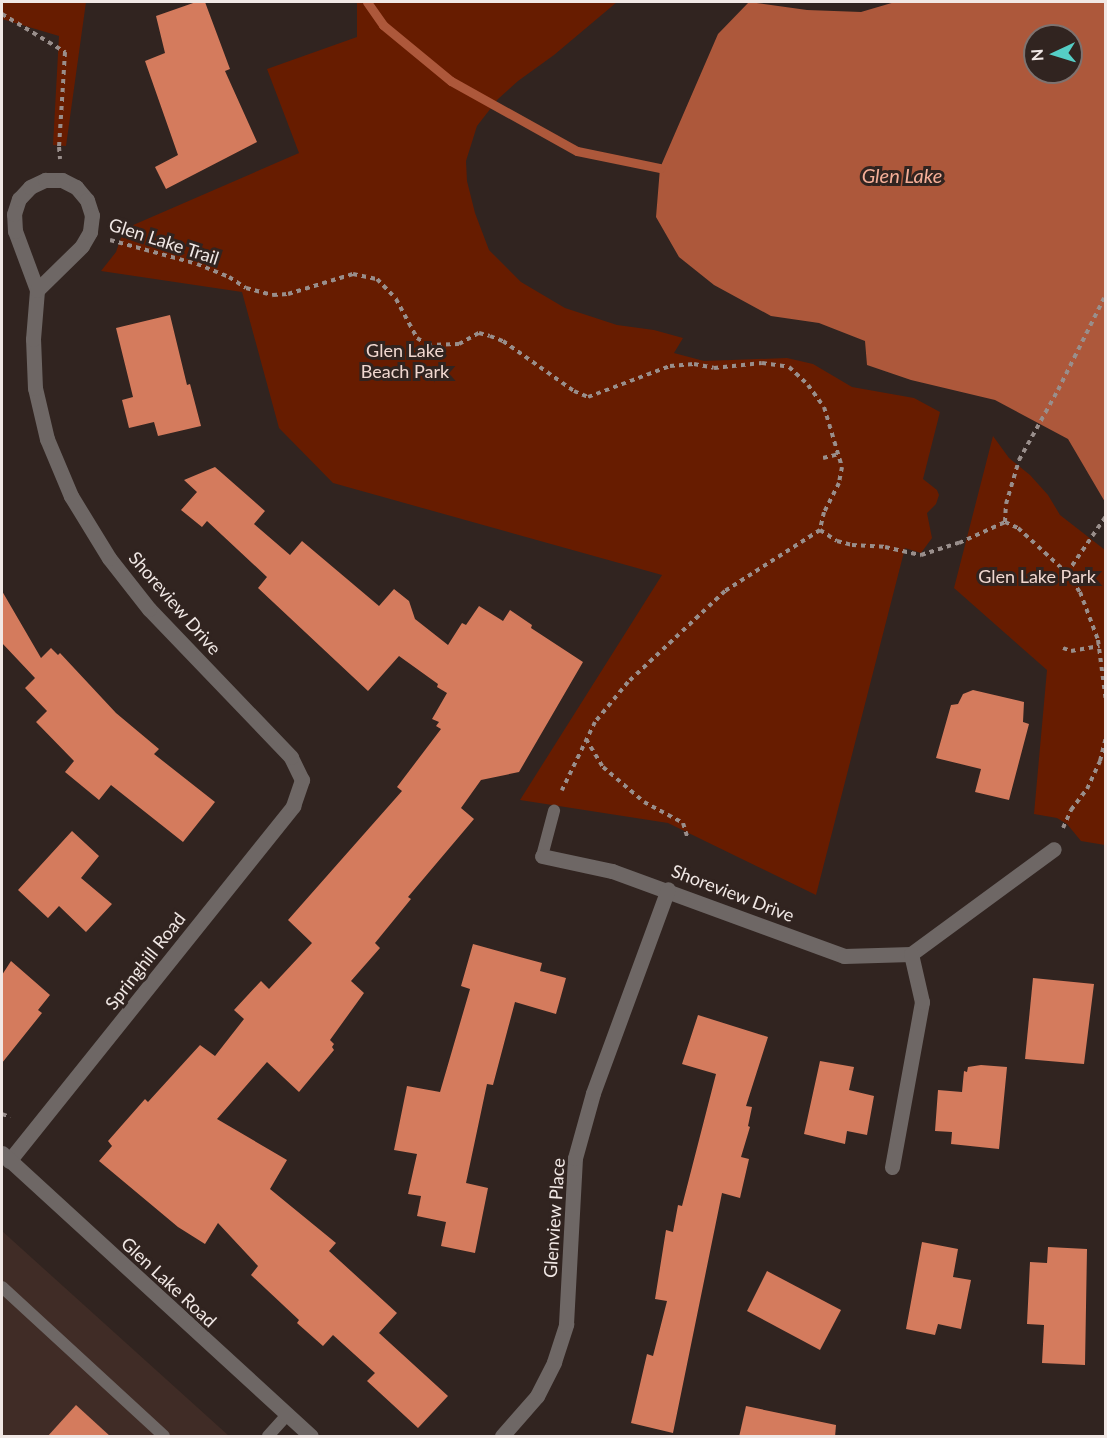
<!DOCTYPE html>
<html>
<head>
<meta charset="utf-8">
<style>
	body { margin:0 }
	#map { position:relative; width:1107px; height:1438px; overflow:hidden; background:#312420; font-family:Lato,sans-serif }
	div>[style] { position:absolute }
	.built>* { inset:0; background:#402c26 }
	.green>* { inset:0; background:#671c00 }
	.water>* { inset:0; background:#ad583b }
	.stream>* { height:9px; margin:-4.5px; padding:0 4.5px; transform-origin:4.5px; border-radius:4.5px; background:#ad583b }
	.building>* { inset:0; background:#d47b5d }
	.path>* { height:4px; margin-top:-2px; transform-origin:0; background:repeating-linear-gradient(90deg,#998e8b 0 4.5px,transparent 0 9px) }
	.service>* { height:12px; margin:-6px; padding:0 6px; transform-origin:6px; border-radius:6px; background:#6e6765 }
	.minor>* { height:15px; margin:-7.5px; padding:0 7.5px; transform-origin:7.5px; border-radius:7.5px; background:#6e6765 }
	.tertiary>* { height:15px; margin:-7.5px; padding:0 7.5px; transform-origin:7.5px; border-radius:7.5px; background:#6e6765 }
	span { translate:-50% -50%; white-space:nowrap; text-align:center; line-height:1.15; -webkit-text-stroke:6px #312420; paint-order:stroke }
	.street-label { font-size:18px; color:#f1e8e5 }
	.park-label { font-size:18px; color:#f0d7cf }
	.water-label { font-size:20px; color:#f5af98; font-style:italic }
	.frame { position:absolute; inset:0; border:3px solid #f1e8e5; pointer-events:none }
	.north { position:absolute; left:1023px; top:24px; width:60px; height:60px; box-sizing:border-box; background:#312420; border:2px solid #7e726f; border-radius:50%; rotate:266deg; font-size:16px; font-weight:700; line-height:24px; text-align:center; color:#f1e8e5 }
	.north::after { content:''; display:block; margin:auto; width:21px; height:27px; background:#55cec6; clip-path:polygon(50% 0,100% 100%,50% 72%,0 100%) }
</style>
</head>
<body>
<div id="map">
	<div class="built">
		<i style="clip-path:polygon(2px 1231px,229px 1436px,2px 1436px)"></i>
	</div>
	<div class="green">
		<i style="clip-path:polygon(2px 2px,86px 2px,66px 146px,53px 145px,59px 36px,2px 19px)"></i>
		<i style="clip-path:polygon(357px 2px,617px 2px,554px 55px,518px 81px,498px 99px,477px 126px,466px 161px,467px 181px,475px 213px,489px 250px,521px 282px,565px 308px,617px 325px,654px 330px,683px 338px,674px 353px,704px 361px,787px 358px,813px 364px,852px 387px,914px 398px,940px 412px,923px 479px,937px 490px,939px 495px,936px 504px,927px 513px,932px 538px,921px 553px,905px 548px,816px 895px,668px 823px,520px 800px,662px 575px,333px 483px,279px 428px,242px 292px,101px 271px,116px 252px,124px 229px,299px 153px,267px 69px,357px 37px)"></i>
		<i style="clip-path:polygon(993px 436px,1009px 458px,1030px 475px,1048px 495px,1060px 515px,1105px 550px,1105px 845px,1081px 841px,1067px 824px,1057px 818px,1034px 814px,1047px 670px,954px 588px)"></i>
	</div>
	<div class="water">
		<i style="clip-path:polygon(evenodd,749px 2px,807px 10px,861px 12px,895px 2px,1105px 2px,1105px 502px,1068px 439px,995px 400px,911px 380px,867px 365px,865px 341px,819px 323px,771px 316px,714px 285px,679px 257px,656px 217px,660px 168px,718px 34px,749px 2px,1035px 36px,1071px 36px,1071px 72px,1035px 72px,1035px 36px)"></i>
	</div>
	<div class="stream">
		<i style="left:367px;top:2px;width:28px;rotate:55deg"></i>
		<i style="left:383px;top:25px;width:88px;rotate:39.5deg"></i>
		<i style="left:451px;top:81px;width:144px;rotate:29.1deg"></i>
		<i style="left:577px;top:151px;width:85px;rotate:11.6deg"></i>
	</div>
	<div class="building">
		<i style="clip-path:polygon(196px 2px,205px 2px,230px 69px,225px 71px,257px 142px,166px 189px,155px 167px,178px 155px,145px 61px,165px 53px,156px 16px)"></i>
		<i style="clip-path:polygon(170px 315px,187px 385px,190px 384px,201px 426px,158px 436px,154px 422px,129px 428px,122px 400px,133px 397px,116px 328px)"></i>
		<i style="clip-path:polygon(215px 467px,265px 511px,254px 524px,290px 555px,302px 541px,379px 606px,394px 589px,409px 601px,415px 619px,448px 645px,462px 623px,466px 625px,479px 606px,503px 621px,510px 610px,532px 625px,531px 628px,583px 662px,519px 772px,481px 780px,461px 808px,474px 819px,408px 897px,411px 899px,375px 943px,380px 948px,351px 981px,364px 993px,330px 1040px,334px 1044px,332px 1047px,334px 1050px,299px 1092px,267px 1062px,217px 1119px,287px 1160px,270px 1189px,336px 1243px,329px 1251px,397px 1313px,379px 1333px,448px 1396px,418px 1428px,367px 1381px,375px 1373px,333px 1335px,323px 1346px,297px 1323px,299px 1320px,251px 1275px,258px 1266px,218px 1223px,205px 1244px,178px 1227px,99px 1161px,112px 1146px,108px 1141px,145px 1099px,148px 1102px,200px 1045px,215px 1056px,244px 1019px,234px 1010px,261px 981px,269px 989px,312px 943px,288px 920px,402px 791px,397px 787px,441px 729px,436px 726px,439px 722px,432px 719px,447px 693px,437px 687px,438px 684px,399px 656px,368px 691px,258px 588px,267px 577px,207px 521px,202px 527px,181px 510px,197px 492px,184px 480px)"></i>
		<i style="clip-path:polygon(2px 591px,41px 658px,51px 648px,58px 655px,60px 653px,116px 713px,159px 749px,154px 754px,215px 802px,183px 842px,111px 785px,99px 800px,65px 772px,74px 761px,36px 722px,47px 711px,25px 688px,35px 678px,2px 643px)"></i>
		<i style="clip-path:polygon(973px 690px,1024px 702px,1023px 722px,1029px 724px,1009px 800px,975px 792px,981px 769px,936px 758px,951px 705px,958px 704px,963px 694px)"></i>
		<i style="clip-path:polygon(72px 831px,99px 856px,81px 878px,112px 904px,86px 932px,59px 906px,48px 918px,18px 890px)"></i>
		<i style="clip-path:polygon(473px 944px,542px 963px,540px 971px,566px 978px,556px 1014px,515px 1002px,493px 1085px,487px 1084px,466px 1183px,488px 1188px,475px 1253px,441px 1246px,446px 1222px,417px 1216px,421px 1196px,408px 1194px,417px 1154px,394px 1150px,407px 1086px,440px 1092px,470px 989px,461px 986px)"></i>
		<i style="clip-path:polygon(11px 961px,50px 995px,38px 1010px,42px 1013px,2px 1063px,2px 975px)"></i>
		<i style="clip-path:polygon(1033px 978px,1094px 984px,1084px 1064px,1025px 1059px)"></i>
		<i style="clip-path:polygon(698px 1015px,768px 1037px,746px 1106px,752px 1107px,748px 1126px,750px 1127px,741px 1157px,749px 1159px,740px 1198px,722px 1193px,673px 1433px,631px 1423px,647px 1354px,653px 1356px,667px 1301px,655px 1299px,666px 1230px,673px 1232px,678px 1205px,682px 1206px,716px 1074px,682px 1064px)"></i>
		<i style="clip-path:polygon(820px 1061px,854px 1067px,849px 1090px,874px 1096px,867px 1135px,847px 1131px,845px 1144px,804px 1134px)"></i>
		<i style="clip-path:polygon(981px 1065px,1007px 1067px,999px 1149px,951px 1144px,952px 1132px,935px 1131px,938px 1090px,962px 1092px,964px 1071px,967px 1072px,968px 1067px)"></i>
		<i style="clip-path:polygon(922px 1242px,958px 1249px,953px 1277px,971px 1280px,961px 1329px,938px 1324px,935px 1335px,906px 1329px)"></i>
		<i style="clip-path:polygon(1048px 1247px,1087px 1249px,1085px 1365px,1042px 1363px,1044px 1325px,1027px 1324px,1030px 1262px,1047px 1263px)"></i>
		<i style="clip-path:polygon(767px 1271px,841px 1310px,820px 1350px,747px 1311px)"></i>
		<i style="clip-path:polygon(76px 1405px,111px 1437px,47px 1437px)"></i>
		<i style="clip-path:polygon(746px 1406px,836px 1425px,835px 1437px,739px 1437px)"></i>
	</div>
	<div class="path">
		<i style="left:2px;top:14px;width:74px;rotate:31.1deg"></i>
		<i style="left:65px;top:52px;width:95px;rotate:93.6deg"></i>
		<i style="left:59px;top:147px;width:12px;rotate:85deg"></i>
		<i style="left:110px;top:240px;width:90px;rotate:15.4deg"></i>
		<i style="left:197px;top:264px;width:35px;rotate:22deg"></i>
		<i style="left:229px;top:277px;width:20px;rotate:33deg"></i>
		<i style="left:246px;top:288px;width:28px;rotate:15deg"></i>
		<i style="left:273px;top:295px;width:15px;rotate:-4deg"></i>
		<i style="left:288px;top:294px;width:68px;rotate:-17.1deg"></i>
		<i style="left:353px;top:274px;width:25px;rotate:12deg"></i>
		<i style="left:377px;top:279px;width:28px;rotate:46deg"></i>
		<i style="left:396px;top:299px;width:44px;rotate:61.7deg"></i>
		<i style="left:417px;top:338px;width:13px;rotate:32deg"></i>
		<i style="left:428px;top:345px;width:31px;rotate:-2deg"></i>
		<i style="left:459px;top:344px;width:23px;rotate:-29deg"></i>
		<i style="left:479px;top:333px;width:11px;rotate:15deg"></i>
		<i style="left:490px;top:336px;width:14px;rotate:21deg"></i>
		<i style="left:503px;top:341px;width:87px;rotate:35.2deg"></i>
		<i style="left:574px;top:391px;width:15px;rotate:23deg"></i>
		<i style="left:588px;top:397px;width:88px;rotate:-20.7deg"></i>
		<i style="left:670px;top:366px;width:24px;rotate:-5deg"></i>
		<i style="left:694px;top:364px;width:20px;rotate:11deg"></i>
		<i style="left:714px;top:368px;width:48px;rotate:-5.9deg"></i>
		<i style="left:762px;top:363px;width:27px;rotate:8deg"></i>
		<i style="left:789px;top:367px;width:26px;rotate:43deg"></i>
		<i style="left:808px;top:385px;width:27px;rotate:54deg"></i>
		<i style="left:824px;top:407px;width:63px;rotate:73.3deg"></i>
		<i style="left:842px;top:467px;width:16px;rotate:101deg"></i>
		<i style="left:839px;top:483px;width:33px;rotate:117deg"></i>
		<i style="left:824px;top:512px;width:18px;rotate:103deg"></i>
		<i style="left:820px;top:530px;width:113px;rotate:147.3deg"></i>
		<i style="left:725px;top:591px;width:133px;rotate:136.8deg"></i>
		<i style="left:628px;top:682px;width:52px;rotate:129.5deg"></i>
		<i style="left:595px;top:722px;width:76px;rotate:115.9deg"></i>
		<i style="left:823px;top:458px;width:16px;rotate:-14deg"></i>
		<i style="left:1005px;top:522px;width:18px;rotate:-87deg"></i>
		<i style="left:1006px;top:504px;width:46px;rotate:-73.5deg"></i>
		<i style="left:1019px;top:460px;width:80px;rotate:-60.9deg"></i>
		<i style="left:1058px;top:390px;width:103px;rotate:-63.4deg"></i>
		<i style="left:820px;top:530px;width:20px;rotate:33deg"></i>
		<i style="left:837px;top:541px;width:16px;rotate:15deg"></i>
		<i style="left:852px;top:545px;width:33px;rotate:3deg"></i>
		<i style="left:885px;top:547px;width:37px;rotate:13deg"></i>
		<i style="left:921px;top:555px;width:40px;rotate:-18deg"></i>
		<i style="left:959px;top:543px;width:51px;rotate:-24.5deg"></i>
		<i style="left:1005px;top:522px;width:14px;rotate:25deg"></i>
		<i style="left:1018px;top:528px;width:67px;rotate:42.6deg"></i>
		<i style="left:1067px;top:573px;width:23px;rotate:56deg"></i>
		<i style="left:1080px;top:592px;width:51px;rotate:69.4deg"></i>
		<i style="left:1098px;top:640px;width:63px;rotate:82.6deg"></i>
		<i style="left:1067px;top:573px;width:69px;rotate:-55.6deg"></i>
		<i style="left:1063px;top:648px;width:9px;rotate:21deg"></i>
		<i style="left:1071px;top:651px;width:29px;rotate:-10deg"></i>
		<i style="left:586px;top:739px;width:33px;rotate:59deg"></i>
		<i style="left:603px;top:767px;width:54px;rotate:40.5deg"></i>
		<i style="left:644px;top:802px;width:44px;rotate:28.3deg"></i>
		<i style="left:683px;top:823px;width:17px;rotate:73deg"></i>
		<i style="left:1063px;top:828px;width:20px;rotate:-66deg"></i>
		<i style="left:1071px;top:810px;width:26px;rotate:-53deg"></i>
		<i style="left:1087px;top:789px;width:31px;rotate:-65deg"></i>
		<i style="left:1100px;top:761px;width:25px;rotate:-76deg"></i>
		<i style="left:2px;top:1114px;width:9px;rotate:21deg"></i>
	</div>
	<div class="service">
		<i style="left:542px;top:856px;width:47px;rotate:-75.1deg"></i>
		<i style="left:2px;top:1287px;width:220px;rotate:42.6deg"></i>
		<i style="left:268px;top:1436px;width:28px;rotate:-48deg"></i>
	</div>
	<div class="minor">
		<i style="left:542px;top:856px;width:72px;rotate:12.1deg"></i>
		<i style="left:612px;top:871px;width:247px;rotate:20.1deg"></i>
		<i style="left:844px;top:956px;width:67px;rotate:-1.7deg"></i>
		<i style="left:911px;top:954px;width:177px;rotate:-36.3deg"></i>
		<i style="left:9px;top:1161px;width:455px;rotate:-51.3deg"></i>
		<i style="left:293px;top:806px;width:28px;rotate:-71deg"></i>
		<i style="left:302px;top:780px;width:25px;rotate:-116deg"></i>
		<i style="left:291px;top:757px;width:205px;rotate:-133.8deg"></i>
		<i style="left:149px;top:609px;width:65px;rotate:-128.1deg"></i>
		<i style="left:109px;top:558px;width:73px;rotate:-121.5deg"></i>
		<i style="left:71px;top:496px;width:62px;rotate:-112.8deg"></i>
		<i style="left:47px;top:439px;width:52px;rotate:-103.2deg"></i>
		<i style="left:35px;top:388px;width:49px;rotate:-92.3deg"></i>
		<i style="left:33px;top:339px;width:49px;rotate:-85.3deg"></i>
		<i style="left:37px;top:290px;width:63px;rotate:-110.4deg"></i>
		<i style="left:15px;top:231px;width:17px;rotate:-93deg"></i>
		<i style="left:14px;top:214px;width:16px;rotate:-72deg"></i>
		<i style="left:19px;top:199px;width:16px;rotate:-47deg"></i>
		<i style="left:30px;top:187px;width:17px;rotate:-25deg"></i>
		<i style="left:45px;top:180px;width:17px"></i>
		<i style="left:62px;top:180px;width:16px;rotate:27deg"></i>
		<i style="left:76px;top:187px;width:17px;rotate:50deg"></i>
		<i style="left:87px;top:200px;width:16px;rotate:72deg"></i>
		<i style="left:92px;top:215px;width:17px;rotate:97deg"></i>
		<i style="left:90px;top:232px;width:16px;rotate:120deg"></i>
		<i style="left:82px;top:246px;width:63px;rotate:135.6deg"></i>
		<i style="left:892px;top:1167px;width:168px;rotate:-79.7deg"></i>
		<i style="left:922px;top:1002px;width:49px;rotate:-102.9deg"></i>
		<i style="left:502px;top:1436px;width:53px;rotate:-48.8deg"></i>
		<i style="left:537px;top:1396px;width:38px;rotate:-63deg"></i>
		<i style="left:554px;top:1362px;width:40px;rotate:-72deg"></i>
		<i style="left:566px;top:1324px;width:166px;rotate:-86.9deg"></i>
		<i style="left:575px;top:1158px;width:67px;rotate:-74.5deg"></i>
		<i style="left:593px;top:1093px;width:217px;rotate:-69.8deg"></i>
	</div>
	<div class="tertiary">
		<i style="left:2px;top:1153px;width:419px;rotate:42.5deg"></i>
	</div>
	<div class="street-label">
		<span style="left:164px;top:241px;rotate:18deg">Glen Lake Trail</span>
		<span style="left:175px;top:603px;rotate:49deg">Shoreview Drive</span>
		<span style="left:733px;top:893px;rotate:21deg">Shoreview Drive</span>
		<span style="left:145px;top:961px;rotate:-52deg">Springhill Road</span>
		<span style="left:554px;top:1218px;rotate:-86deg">Glenview Place</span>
		<span style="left:169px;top:1282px;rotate:43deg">Glen Lake Road</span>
	</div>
	<div class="park-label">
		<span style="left:405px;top:361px">Glen Lake<br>Beach Park</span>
		<span style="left:1037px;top:576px">Glen Lake Park</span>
	</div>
	<div class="water-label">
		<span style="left:902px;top:175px">Glen Lake</span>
	</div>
	<div class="frame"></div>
	<div class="north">N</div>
</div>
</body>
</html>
